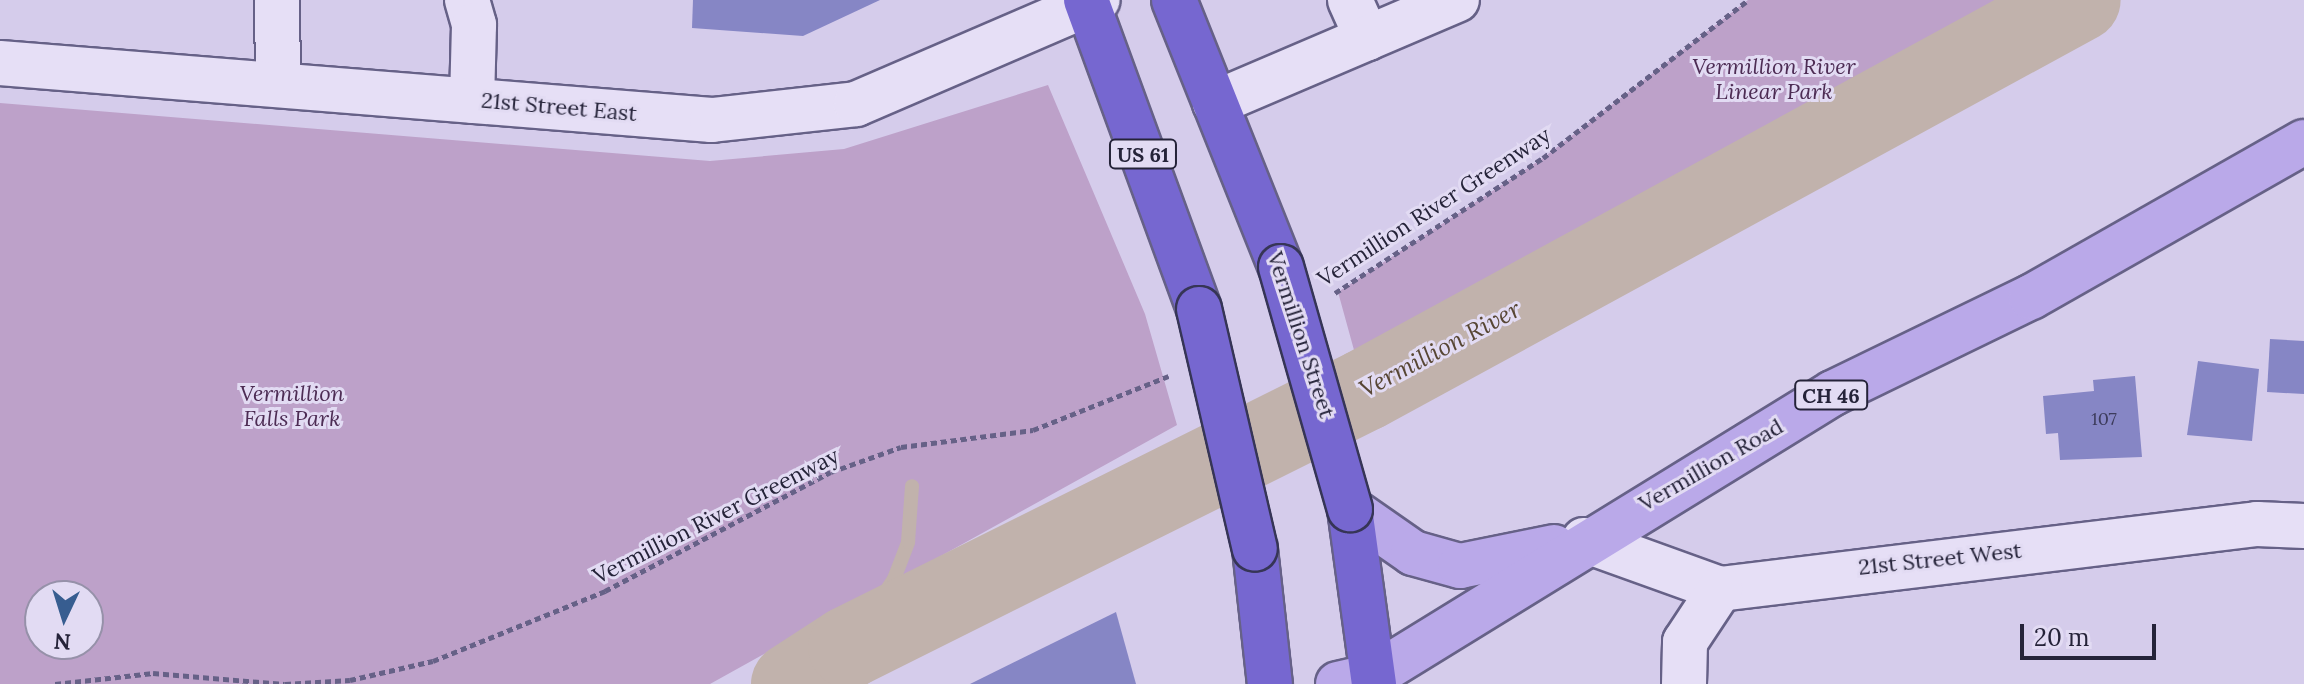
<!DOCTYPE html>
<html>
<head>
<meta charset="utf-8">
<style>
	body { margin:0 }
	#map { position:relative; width:2304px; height:684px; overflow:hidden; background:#d5cceb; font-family:Lora,serif }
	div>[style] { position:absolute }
	.green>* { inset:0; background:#bda1c9 }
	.stream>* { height:14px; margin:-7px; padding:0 7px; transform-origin:7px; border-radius:7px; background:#c1b2ac }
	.river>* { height:82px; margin:-41px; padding:0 41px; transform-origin:41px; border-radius:41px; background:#c1b2ac }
	.building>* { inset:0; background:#8686c5 }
	.path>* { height:5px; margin-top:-2.5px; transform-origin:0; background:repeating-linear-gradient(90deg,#666187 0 6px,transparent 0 10px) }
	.roads { filter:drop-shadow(2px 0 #666187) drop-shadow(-2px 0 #666187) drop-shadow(0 2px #666187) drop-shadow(0 -2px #666187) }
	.minor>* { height:44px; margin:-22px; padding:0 22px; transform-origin:22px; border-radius:22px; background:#e6dff6 }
	.major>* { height:44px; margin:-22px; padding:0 22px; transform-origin:22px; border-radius:22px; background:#baa9e9 }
	.highway>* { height:44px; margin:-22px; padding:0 22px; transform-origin:22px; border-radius:22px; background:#7667d0 }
	.bridges { filter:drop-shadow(2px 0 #363556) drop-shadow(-2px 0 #363556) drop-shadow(0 2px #363556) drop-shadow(0 -2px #363556) }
	.highway-bridge>* { height:44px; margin:-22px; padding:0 22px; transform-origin:22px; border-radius:22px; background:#7667d0 }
	span { translate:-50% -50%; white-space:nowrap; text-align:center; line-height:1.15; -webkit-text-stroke:6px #e2dbf3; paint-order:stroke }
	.number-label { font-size:18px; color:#3d3c5c }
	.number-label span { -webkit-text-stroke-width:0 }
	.shield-label span { padding:2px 6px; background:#e2dbf3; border:2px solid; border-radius:6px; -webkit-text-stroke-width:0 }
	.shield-label { font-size:20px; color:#252339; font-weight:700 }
	.park-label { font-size:22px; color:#4d2c54; font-style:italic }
	.street-label { font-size:22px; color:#252339 }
	.water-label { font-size:24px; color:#574634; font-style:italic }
	.north { position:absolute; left:24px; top:580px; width:80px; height:80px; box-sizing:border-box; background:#e2dbf3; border:2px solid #9691a9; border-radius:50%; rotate:184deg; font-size:22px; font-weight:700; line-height:32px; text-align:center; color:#252339 }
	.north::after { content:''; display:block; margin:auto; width:28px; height:36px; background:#375d90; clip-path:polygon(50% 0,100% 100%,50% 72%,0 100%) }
	.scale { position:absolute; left:2020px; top:624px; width:136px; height:36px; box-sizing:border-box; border:4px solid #252339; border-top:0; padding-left:10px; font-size:24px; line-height:28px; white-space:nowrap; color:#252339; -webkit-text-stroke:6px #e2dbf3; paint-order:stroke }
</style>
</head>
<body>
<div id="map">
	<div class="green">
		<i style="clip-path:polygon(1748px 0,2080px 0,1365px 390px,1338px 292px,1543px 158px)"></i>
		<i style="clip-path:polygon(evenodd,1048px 85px,1145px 314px,1177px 425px,710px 684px,0 684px,0 103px,710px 161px,844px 149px,1048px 85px,88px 596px,88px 644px,40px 644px,40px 596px,88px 596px)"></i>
	</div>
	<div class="stream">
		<i style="left:849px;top:647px;width:82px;rotate:-56.5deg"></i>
		<i style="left:894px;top:579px;width:40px;rotate:-69deg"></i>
		<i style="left:908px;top:542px;width:56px;rotate:-85.9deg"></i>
	</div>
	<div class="river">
		<i style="left:792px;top:684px;width:68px;rotate:-33deg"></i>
		<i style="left:849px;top:647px;width:576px;rotate:-26.48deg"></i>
		<i style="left:1365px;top:390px;width:814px;rotate:-28.61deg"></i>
	</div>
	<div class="building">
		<i style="clip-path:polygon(693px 0,880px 0,803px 36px,692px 28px)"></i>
		<i style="clip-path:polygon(2270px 339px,2304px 341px,2304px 394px,2267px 392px)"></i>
		<i style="clip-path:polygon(2198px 361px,2259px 369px,2252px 441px,2187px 435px)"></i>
		<i style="clip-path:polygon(2135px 376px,2142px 457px,2060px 460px,2058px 433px,2046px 434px,2043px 396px,2094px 391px,2093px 380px)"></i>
		<i style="clip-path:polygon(1116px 612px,1136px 684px,970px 684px)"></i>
	</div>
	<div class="path">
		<i style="left:1335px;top:293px;width:248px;rotate:-33deg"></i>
		<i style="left:1543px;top:158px;width:259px;rotate:-37.6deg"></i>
		<i style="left:55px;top:684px;width:99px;rotate:-6.4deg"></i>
		<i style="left:153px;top:673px;width:132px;rotate:4.8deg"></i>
		<i style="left:285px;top:684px;width:65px;rotate:-3.5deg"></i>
		<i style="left:350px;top:680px;width:85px;rotate:-12.9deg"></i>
		<i style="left:433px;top:661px;width:186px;rotate:-22.1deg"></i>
		<i style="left:605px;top:591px;width:255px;rotate:-27.8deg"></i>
		<i style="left:831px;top:472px;width:74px;rotate:-19.7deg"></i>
		<i style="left:901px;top:447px;width:133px;rotate:-7.3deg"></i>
		<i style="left:1033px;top:430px;width:146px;rotate:-21.7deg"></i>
	</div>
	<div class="roads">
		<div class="minor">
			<i style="left:277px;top:0;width:85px;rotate:89.3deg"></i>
			<i style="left:467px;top:0;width:26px;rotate:74deg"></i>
			<i style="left:474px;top:25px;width:76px;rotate:91.5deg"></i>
			<i style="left:1350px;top:0;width:42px;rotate:65.9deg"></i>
			<i style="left:0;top:63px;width:714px;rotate:4.58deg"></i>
			<i style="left:712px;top:120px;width:145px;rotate:-6.3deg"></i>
			<i style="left:856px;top:104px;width:263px;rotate:-23.3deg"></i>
			<i style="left:1215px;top:103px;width:263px;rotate:-23.1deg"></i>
			<i style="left:1584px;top:540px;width:145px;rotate:19.8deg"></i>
			<i style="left:1720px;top:589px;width:541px;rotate:-6.9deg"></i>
			<i style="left:2257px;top:524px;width:47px;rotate:2.4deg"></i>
			<i style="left:1684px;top:684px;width:42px;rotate:-88.6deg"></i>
			<i style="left:1685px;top:642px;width:64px;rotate:-56.6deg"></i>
		</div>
		<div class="major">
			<i style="left:1350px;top:509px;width:77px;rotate:34.9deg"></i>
			<i style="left:1413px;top:553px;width:49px;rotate:15.5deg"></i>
			<i style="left:1460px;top:566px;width:96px;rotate:-11.4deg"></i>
			<i style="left:1338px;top:684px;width:36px;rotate:-13deg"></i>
			<i style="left:1373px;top:676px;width:540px;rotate:-31.6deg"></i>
			<i style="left:1833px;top:393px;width:220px;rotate:-25.9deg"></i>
			<i style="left:2031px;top:297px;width:314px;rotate:-29.6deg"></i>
		</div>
		<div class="highway">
			<i style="left:1086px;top:0;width:329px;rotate:69.9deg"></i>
			<i style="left:1174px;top:0;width:288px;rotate:68.2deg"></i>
			<i style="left:1350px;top:509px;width:177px;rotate:82.2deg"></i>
			<i style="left:1255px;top:549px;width:136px;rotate:83.7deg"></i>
		</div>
	</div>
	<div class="bridges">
		<div class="highway-bridge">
			<i style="left:1281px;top:267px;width:252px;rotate:74.1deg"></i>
			<i style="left:1199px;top:309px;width:246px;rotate:76.9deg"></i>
		</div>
	</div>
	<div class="number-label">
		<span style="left:2104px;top:419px">107</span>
	</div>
	<div class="shield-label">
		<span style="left:1143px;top:154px">US 61</span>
		<span style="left:1831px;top:395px">CH 46</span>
	</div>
	<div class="park-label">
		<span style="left:1774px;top:79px">Vermillion River<br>Linear Park</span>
		<span style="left:292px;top:406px">Vermillion<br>Falls Park</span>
	</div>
	<div class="street-label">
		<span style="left:559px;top:107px;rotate:5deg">21st Street East</span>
		<span style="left:1434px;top:207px;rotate:-33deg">Vermillion River Greenway</span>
		<span style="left:1301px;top:335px;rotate:72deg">Vermillion Street</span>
		<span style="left:1711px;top:465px;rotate:-30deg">Vermillion Road</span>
		<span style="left:716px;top:516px;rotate:-27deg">Vermillion River Greenway</span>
		<span style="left:1940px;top:559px;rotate:-6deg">21st Street West</span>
	</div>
	<div class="water-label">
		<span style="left:1440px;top:349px;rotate:-28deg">Vermillion River</span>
	</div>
	<div class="north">N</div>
	<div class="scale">20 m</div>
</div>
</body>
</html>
